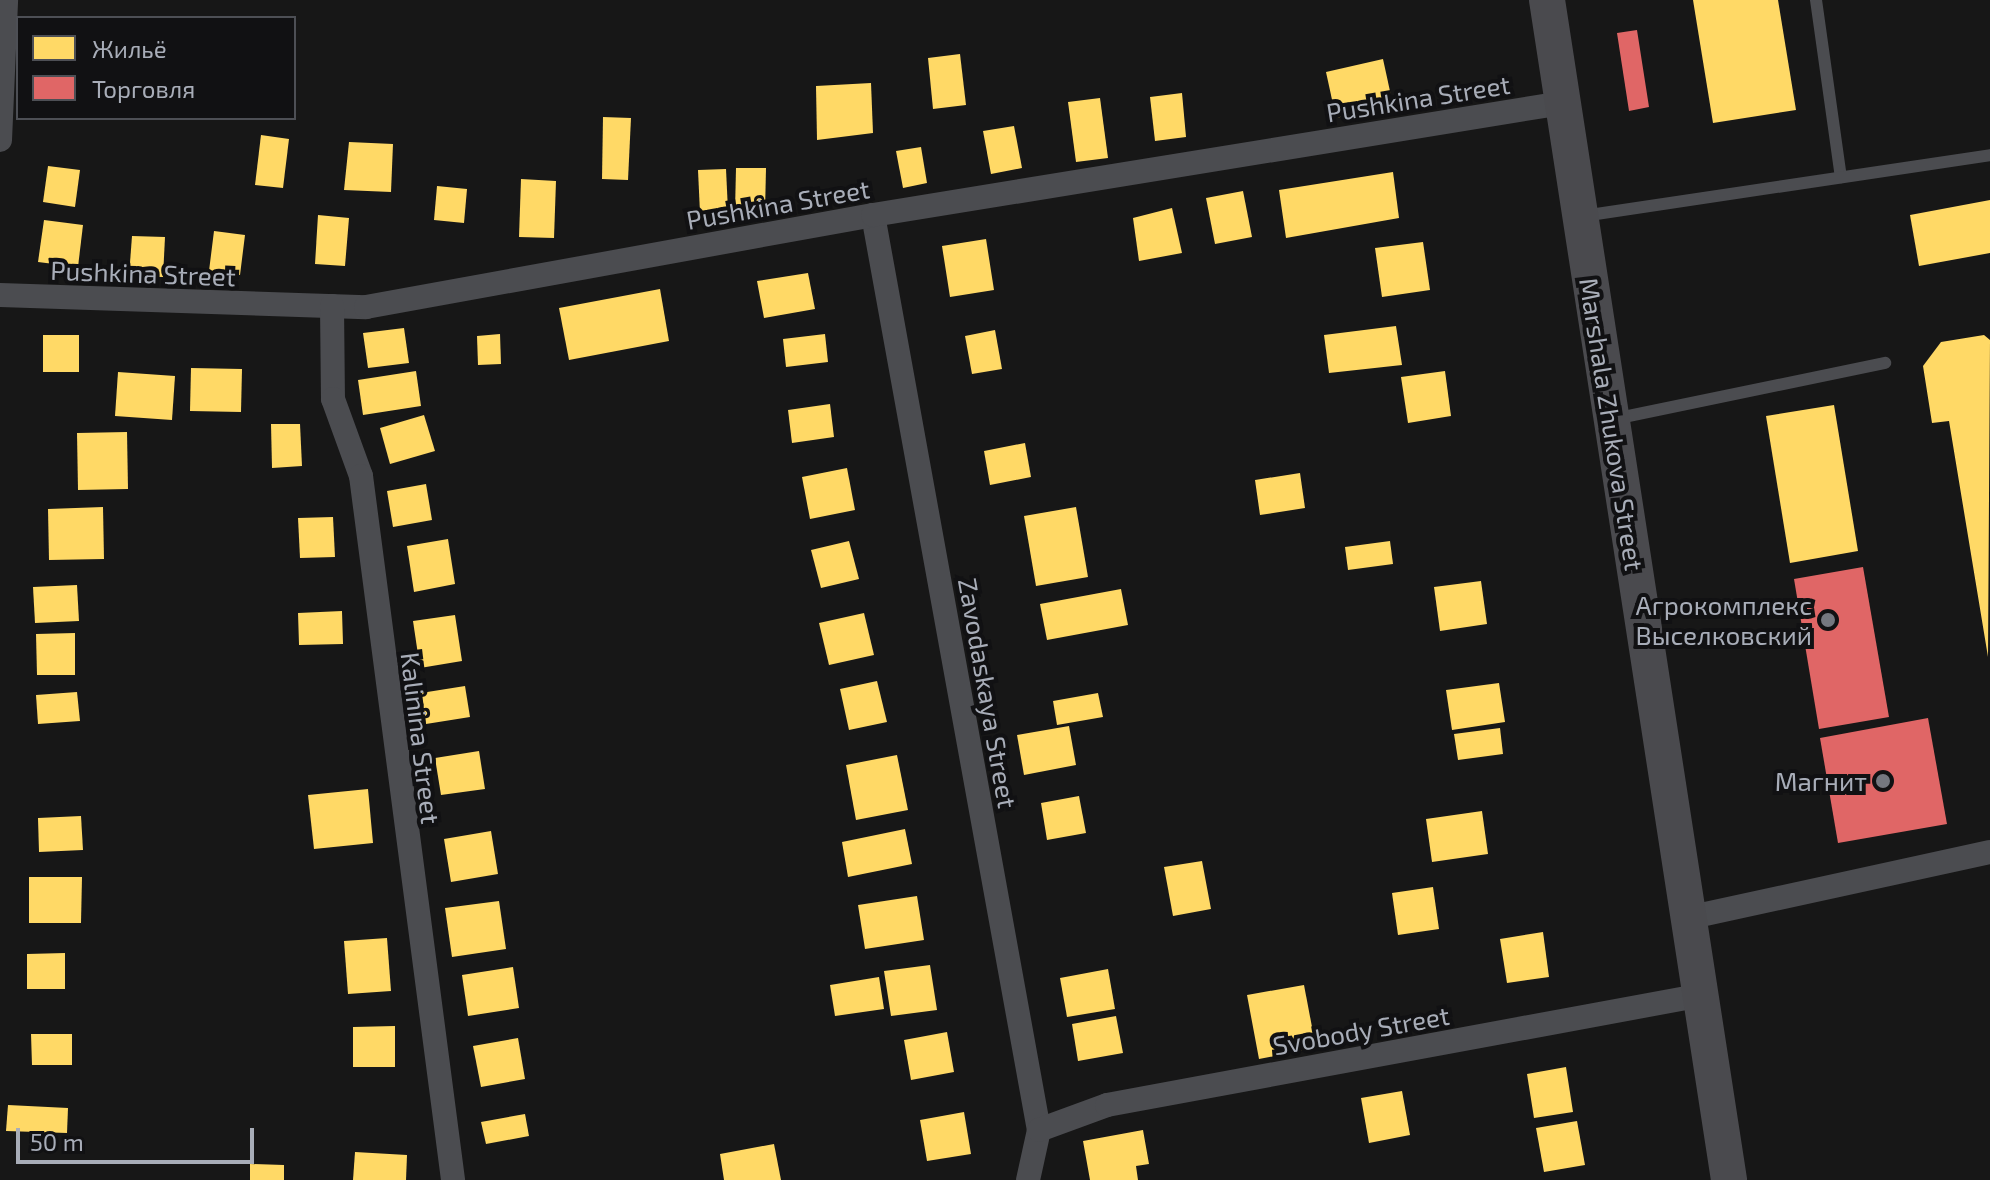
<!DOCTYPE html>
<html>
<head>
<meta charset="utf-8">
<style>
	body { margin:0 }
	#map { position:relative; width:1990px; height:1180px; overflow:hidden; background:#171717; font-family:"Exo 2",sans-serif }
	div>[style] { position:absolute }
	.homes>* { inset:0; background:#ffd966 }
	.shops>* { inset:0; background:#e06666 }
	.service>* { height:12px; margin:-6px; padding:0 6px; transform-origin:6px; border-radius:6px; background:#4b4c50 }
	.minor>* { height:24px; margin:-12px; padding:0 12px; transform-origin:12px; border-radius:12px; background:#4b4c50 }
	.secondary>* { height:36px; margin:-18px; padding:0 18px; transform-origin:18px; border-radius:18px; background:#4a4a4e }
	.dots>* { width:22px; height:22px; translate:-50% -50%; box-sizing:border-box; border:4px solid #111113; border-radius:50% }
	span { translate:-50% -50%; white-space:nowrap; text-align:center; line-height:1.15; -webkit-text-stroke:8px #111113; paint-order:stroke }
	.street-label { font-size:26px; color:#a8adb8 }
	.poi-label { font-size:26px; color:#a8adb8 }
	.right { translate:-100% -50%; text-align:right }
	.legend { position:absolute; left:16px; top:16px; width:280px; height:104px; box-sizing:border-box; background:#111113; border:2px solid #4d4f55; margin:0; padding:10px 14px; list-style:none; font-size:24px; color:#a8adb8 }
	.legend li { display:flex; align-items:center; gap:16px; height:40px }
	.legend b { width:40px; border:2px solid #4d4f55 }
	.scale { position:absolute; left:16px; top:1128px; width:238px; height:36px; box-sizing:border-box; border:4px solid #a8adb8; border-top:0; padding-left:10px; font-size:24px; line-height:28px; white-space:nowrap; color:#a8adb8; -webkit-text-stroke:6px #111113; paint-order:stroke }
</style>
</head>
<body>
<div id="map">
	<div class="homes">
		<i style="clip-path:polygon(1693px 0,1778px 0,1796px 110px,1713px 123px)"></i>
		<i style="clip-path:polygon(960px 54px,966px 105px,933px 109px,928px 58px)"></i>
		<i style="clip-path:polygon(1383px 59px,1393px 105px,1336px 118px,1326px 72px)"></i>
		<i style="clip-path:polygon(871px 83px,873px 133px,817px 140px,816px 86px)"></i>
		<i style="clip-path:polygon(1182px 93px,1186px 137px,1155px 141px,1150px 97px)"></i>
		<i style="clip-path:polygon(1100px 98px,1108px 158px,1076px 162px,1068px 102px)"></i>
		<i style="clip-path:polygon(603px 117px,631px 118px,628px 180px,602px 179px)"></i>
		<i style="clip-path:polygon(1014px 126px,1022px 168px,991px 174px,983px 131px)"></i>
		<i style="clip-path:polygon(261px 135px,289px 139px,283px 188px,255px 185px)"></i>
		<i style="clip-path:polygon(349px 142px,393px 144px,391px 192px,344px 190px)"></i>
		<i style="clip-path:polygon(921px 147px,927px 183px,903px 188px,896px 151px)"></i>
		<i style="clip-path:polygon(48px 166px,80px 170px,75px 207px,43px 202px)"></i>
		<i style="clip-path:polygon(736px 168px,766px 168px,765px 212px,735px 211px)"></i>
		<i style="clip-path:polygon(726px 169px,728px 211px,700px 213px,698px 170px)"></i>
		<i style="clip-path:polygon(1393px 172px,1399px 218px,1286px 238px,1279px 190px)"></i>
		<i style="clip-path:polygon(521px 179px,556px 181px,554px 238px,519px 237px)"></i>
		<i style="clip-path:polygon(437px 186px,467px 189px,464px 223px,434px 220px)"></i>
		<i style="clip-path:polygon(1243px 191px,1252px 237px,1215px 244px,1206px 198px)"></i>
		<i style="clip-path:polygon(1990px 200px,1990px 253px,1919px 266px,1910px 215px)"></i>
		<i style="clip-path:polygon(1172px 208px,1182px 253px,1139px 261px,1133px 218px)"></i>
		<i style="clip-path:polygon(318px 215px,349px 218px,345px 266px,315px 264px)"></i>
		<i style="clip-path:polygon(44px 220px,83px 225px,78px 267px,38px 262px)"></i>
		<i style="clip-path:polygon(214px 231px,245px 235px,240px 275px,209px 271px)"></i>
		<i style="clip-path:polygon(132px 236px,165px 237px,163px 277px,129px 276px)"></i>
		<i style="clip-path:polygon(986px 239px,994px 290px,950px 297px,942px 246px)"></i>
		<i style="clip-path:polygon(1423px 242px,1430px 290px,1382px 297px,1375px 248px)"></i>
		<i style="clip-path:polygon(808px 273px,815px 309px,764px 318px,757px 281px)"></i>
		<i style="clip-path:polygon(660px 289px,669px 341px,569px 360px,559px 308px)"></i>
		<i style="clip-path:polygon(1396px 326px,1402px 365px,1329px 373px,1324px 335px)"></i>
		<i style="clip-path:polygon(404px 328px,409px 363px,368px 368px,363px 333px)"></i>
		<i style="clip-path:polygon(995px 330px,1002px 369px,972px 374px,965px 336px)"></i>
		<i style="clip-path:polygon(500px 334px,501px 364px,478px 365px,477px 336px)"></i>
		<i style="clip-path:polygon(825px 334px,828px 362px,786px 367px,783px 339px)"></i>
		<i style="clip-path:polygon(43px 335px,79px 335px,79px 372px,43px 372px)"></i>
		<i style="clip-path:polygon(1984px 335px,1990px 340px,1988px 657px,1949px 421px,1932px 423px,1923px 366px,1941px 342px)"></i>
		<i style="clip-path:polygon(191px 368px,242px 369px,241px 412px,190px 411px)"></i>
		<i style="clip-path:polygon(416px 371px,421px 406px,363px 415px,358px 380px)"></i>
		<i style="clip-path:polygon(1445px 371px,1451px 416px,1408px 423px,1401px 377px)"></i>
		<i style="clip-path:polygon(118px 372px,175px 376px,172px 420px,115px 416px)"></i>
		<i style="clip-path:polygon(830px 404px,834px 437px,792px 443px,788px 410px)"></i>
		<i style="clip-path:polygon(1834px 405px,1858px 551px,1790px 563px,1766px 416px)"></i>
		<i style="clip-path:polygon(424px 415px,435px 451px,390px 464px,380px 428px)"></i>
		<i style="clip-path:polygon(271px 424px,300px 424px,302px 466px,272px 468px)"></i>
		<i style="clip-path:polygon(127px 432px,128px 489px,78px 490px,77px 433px)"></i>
		<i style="clip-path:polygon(1025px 443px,1031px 477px,990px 485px,984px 451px)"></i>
		<i style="clip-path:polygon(847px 468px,855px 510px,810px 519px,802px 477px)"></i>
		<i style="clip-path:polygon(1300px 473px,1305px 508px,1260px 515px,1255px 480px)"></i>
		<i style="clip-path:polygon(426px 484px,432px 520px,393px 527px,387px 491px)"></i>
		<i style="clip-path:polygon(103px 507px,104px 559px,49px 560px,48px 509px)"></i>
		<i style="clip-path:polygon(1076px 507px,1088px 577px,1036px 586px,1024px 516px)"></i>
		<i style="clip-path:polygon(333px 517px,335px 557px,300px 558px,298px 518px)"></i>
		<i style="clip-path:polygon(448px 539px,455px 584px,414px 592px,407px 546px)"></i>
		<i style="clip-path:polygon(849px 541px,859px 579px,821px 588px,811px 550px)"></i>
		<i style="clip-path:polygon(1390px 541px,1393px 564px,1348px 570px,1345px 547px)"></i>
		<i style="clip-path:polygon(1481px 581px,1487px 624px,1440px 631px,1434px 587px)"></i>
		<i style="clip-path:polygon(77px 585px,79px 621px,35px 623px,33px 587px)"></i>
		<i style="clip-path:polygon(1121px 589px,1128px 625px,1047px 640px,1040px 604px)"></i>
		<i style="clip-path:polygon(342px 611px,343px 644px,299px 645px,298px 613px)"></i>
		<i style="clip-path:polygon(864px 613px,874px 655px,829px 665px,819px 623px)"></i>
		<i style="clip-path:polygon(455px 615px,462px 661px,420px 668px,413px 621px)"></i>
		<i style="clip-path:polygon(75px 633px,75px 675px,37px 675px,36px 634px)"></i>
		<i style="clip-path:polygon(877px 681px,887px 722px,849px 730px,840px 689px)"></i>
		<i style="clip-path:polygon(1499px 683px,1505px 722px,1452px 730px,1446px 690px)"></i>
		<i style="clip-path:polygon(465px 686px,470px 717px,426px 724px,421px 693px)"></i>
		<i style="clip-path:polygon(77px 692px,80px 721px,38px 724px,36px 695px)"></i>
		<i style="clip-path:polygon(1098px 693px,1103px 717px,1057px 725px,1053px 701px)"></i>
		<i style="clip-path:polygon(1069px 726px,1076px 765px,1024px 775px,1017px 735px)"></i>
		<i style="clip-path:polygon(1500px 728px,1503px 754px,1458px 760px,1454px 734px)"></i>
		<i style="clip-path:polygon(479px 751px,485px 789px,441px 795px,435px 758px)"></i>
		<i style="clip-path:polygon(897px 755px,908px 810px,856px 820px,846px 765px)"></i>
		<i style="clip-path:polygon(368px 789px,373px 843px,314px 849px,308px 795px)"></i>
		<i style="clip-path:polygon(1079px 796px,1086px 833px,1047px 840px,1041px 803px)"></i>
		<i style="clip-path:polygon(1482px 811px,1488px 854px,1432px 862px,1426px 819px)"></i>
		<i style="clip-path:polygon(81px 816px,83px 850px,39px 852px,38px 818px)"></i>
		<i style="clip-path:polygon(905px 829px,912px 864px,848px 877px,842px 842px)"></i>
		<i style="clip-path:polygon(491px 831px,498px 874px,451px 882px,444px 839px)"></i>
		<i style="clip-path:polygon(1202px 861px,1211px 909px,1173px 916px,1164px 867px)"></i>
		<i style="clip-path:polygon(29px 877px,82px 877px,81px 923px,29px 923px)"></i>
		<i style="clip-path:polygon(1433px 887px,1439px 929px,1398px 935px,1392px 893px)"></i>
		<i style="clip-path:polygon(917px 896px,924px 940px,865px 949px,858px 905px)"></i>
		<i style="clip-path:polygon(499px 901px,506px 949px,452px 957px,445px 908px)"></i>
		<i style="clip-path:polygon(1543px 932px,1549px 977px,1507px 983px,1500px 939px)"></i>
		<i style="clip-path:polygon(387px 938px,391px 991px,348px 994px,344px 941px)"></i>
		<i style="clip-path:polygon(65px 953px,65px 989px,27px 989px,27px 954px)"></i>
		<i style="clip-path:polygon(930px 965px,937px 1010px,891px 1016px,884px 971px)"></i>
		<i style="clip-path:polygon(513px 967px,519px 1008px,468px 1016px,462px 975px)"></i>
		<i style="clip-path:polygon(1108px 969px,1115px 1009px,1067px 1017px,1060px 978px)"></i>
		<i style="clip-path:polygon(879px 977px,884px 1009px,835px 1016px,830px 985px)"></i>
		<i style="clip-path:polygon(1304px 985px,1316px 1048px,1259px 1059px,1247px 995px)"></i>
		<i style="clip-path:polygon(1116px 1016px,1123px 1053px,1078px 1061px,1072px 1024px)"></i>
		<i style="clip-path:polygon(395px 1026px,395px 1067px,353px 1067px,353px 1027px)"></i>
		<i style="clip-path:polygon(947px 1032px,954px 1072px,911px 1080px,904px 1040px)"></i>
		<i style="clip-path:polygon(31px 1034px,72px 1034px,72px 1065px,32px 1065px)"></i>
		<i style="clip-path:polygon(518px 1038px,525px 1079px,481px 1087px,473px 1046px)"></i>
		<i style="clip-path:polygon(1566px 1067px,1573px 1112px,1534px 1118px,1527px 1074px)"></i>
		<i style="clip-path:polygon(1402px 1091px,1410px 1135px,1369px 1143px,1361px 1098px)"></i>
		<i style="clip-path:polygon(8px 1105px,68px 1108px,67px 1133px,6px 1131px)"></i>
		<i style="clip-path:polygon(964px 1112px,971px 1154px,927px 1161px,920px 1120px)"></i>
		<i style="clip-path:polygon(525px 1114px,529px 1136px,486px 1144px,481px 1122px)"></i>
		<i style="clip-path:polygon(1577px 1121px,1585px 1165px,1544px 1172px,1536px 1128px)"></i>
		<i style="clip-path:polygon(1143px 1130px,1149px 1164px,1136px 1166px,1138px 1180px,1090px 1180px,1083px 1141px)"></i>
		<i style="clip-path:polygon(774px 1144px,781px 1180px,724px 1180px,720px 1154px)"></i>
		<i style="clip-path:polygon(355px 1152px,407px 1155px,406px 1180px,353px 1180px)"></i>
		<i style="clip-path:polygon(250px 1164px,284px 1165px,284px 1180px,250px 1180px)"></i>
	</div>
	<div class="shops">
		<i style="clip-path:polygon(1637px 30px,1649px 107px,1629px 111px,1617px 33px)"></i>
		<i style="clip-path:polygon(1863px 567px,1889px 717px,1819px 729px,1794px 579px)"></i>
		<i style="clip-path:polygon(1928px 718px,1947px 824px,1838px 843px,1820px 738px)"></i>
	</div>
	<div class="service">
		<i style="left:1816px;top:0;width:179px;rotate:82deg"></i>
		<i style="left:1583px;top:216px;width:412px;rotate:-8.5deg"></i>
		<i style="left:1614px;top:419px;width:277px;rotate:-11.7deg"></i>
	</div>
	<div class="minor">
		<i style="left:0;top:140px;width:140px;rotate:-87.5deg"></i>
		<i style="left:873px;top:215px;width:930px;rotate:79.72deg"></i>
		<i style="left:1039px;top:1130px;width:51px;rotate:102.4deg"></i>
		<i style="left:0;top:295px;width:366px;rotate:1.9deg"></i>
		<i style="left:366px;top:307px;width:515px;rotate:-10.28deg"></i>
		<i style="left:873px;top:215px;width:698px;rotate:-9.23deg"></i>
		<i style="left:332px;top:306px;width:93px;rotate:89.4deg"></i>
		<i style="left:333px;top:399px;width:82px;rotate:70deg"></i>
		<i style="left:361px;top:476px;width:710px;rotate:82.55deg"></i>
		<i style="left:1687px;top:918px;width:310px;rotate:-12.3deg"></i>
		<i style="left:1039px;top:1130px;width:72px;rotate:-20.2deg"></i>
		<i style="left:1107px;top:1105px;width:600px;rotate:-10.47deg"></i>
	</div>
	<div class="secondary">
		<i style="left:1547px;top:0;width:1194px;rotate:81.23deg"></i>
	</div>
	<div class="dots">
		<i style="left:1828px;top:620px;background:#757880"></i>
		<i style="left:1883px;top:781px;background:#757880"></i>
	</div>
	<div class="street-label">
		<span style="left:1418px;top:98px;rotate:-9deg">Pushkina Street</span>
		<span style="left:778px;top:204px;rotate:-10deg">Pushkina Street</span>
		<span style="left:143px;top:273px;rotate:2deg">Pushkina Street</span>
		<span style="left:1612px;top:424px;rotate:81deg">Marshala Zhukova Street</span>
		<span style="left:988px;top:693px;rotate:80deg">Zavodaskaya Street</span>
		<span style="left:421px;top:738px;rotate:83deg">Kalinina Street</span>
		<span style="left:1361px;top:1030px;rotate:-10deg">Svobody Street</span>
	</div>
	<div class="poi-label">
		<span class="right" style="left:1812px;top:620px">Агрокомплекс<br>Выселковский</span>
		<span class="right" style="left:1867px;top:781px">Магнит</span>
	</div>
	<ul class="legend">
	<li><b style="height:22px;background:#ffd966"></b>Жильё</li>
	<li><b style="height:22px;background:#e06666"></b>Торговля</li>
	</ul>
	<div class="scale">50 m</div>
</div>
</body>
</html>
